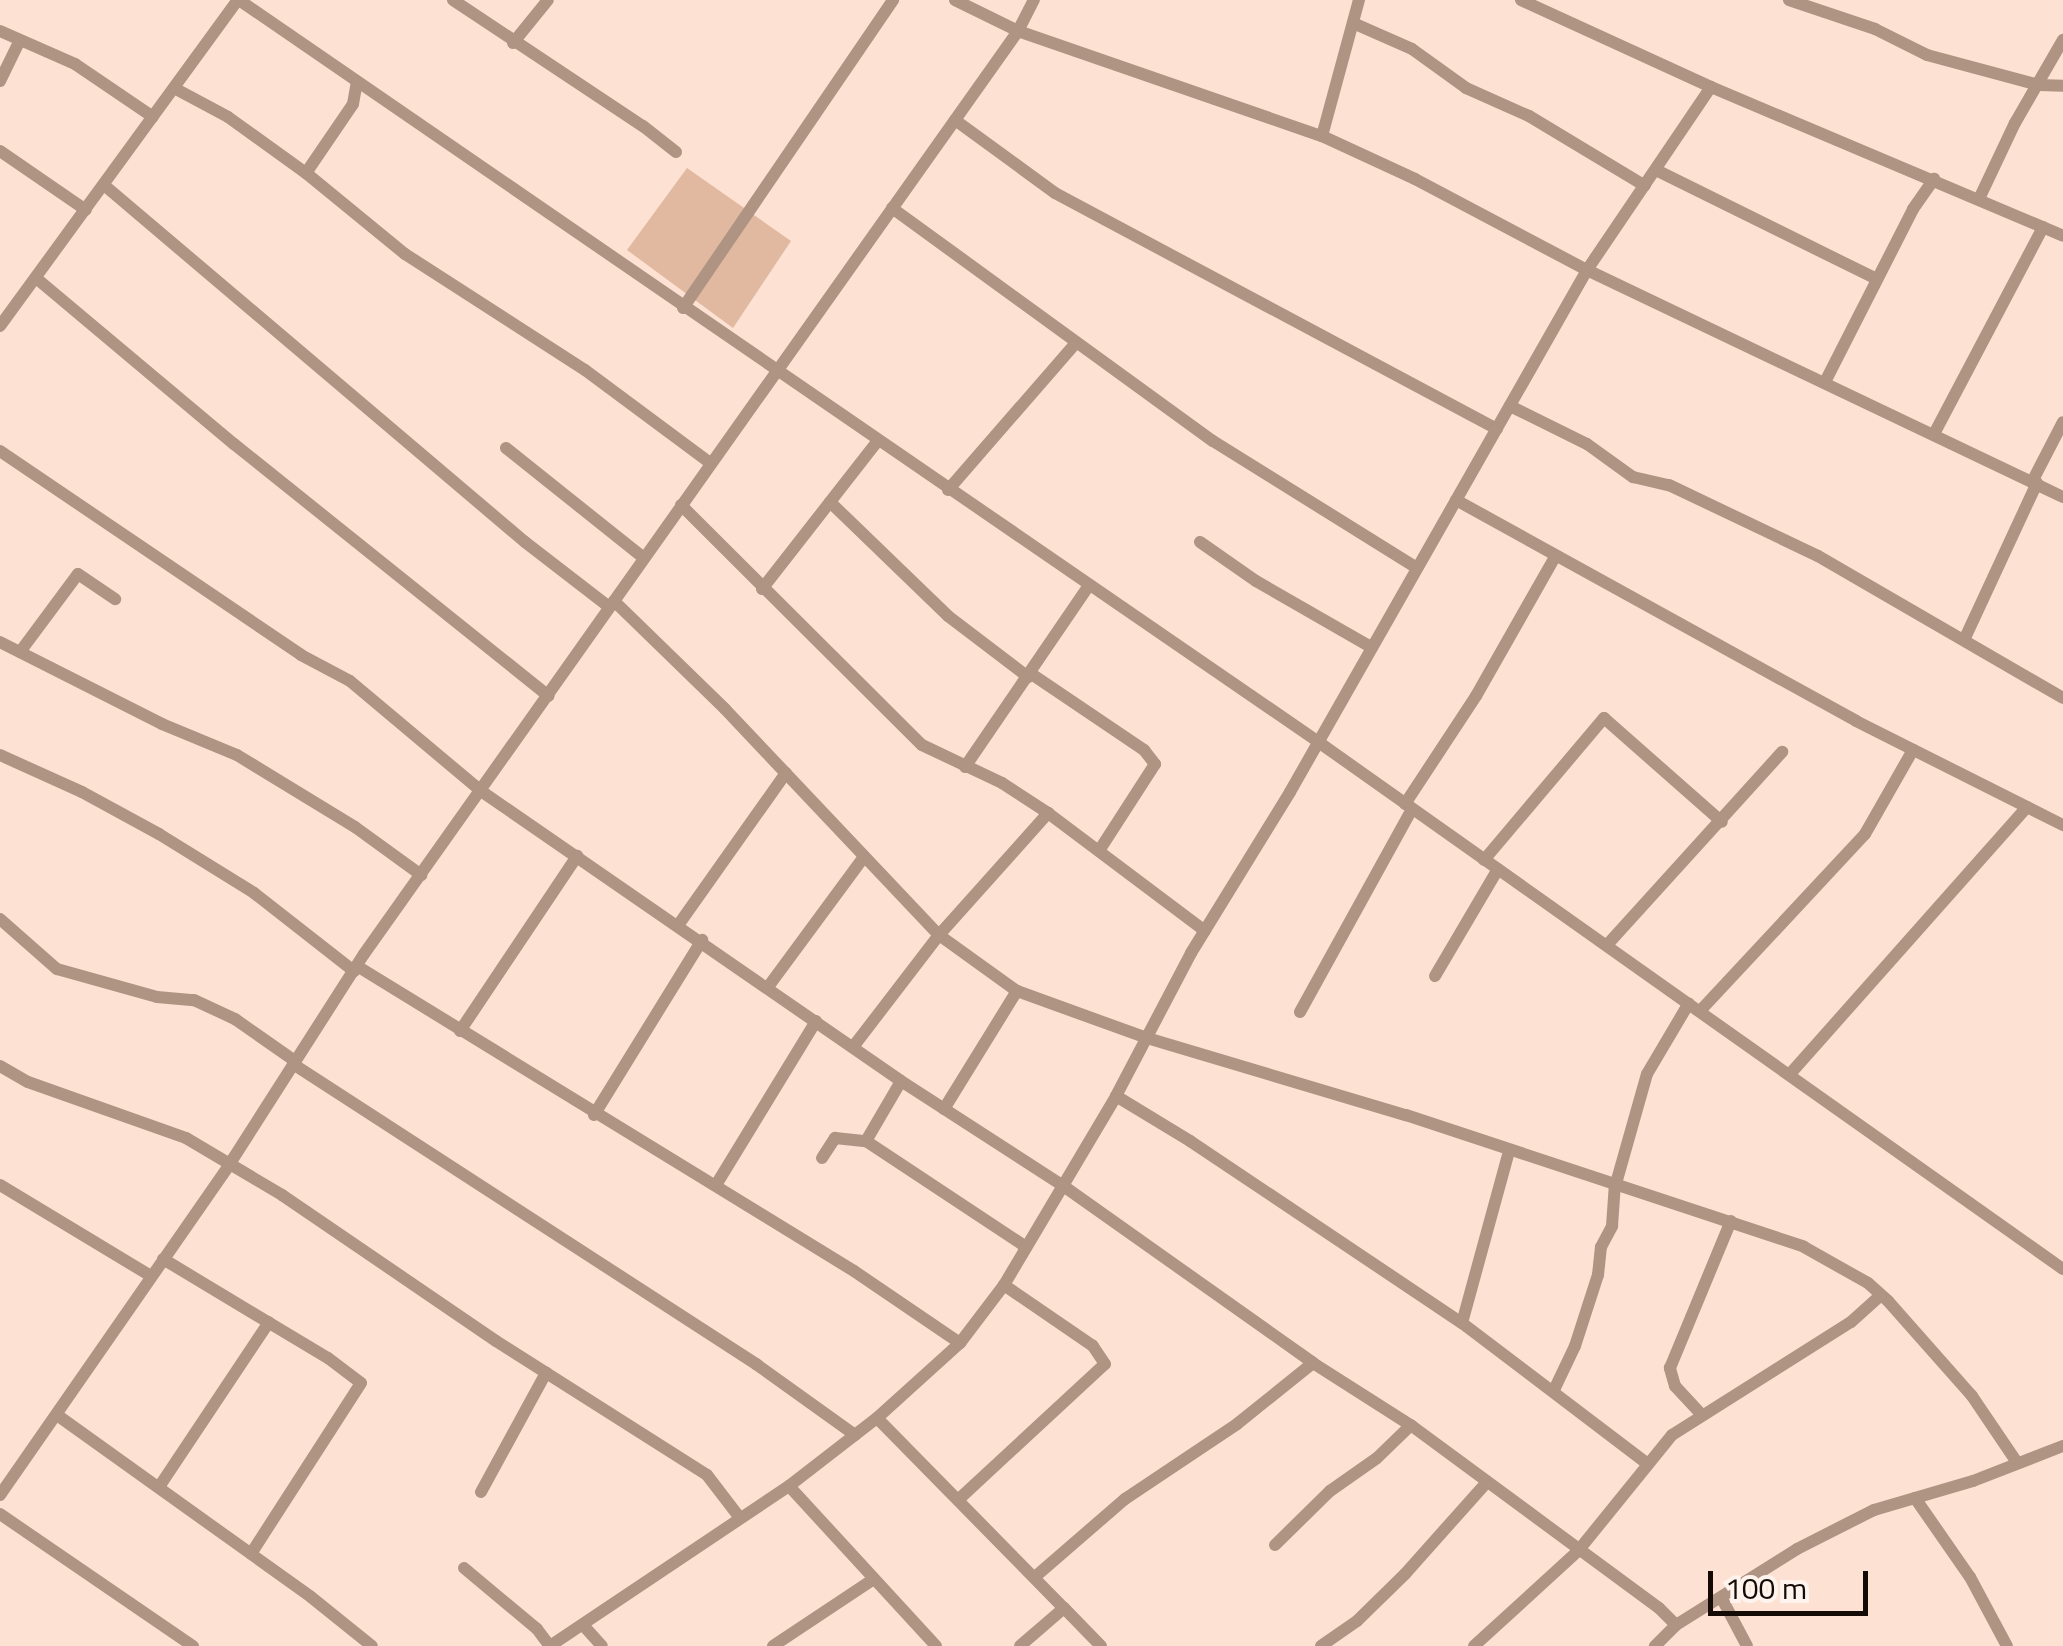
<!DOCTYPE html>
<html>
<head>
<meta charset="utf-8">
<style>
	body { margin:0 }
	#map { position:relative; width:2063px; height:1646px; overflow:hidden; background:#fde2d3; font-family:"Titillium Web",sans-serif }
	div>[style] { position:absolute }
	.green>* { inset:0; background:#e1b8a0 }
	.street>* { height:12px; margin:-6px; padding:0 6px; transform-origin:6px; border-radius:6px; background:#af9383 }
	span { translate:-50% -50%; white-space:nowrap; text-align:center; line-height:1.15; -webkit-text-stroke:9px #fef3ed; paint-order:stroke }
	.scale { position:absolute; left:1708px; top:1571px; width:160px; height:45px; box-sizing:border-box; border:5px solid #140b06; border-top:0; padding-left:12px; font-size:30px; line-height:35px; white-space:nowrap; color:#140b06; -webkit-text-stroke:8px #fef3ed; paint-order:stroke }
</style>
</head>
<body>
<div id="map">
	<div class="green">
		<i style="clip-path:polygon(687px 168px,791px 241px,733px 328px,627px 250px)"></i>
	</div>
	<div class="street">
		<i style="left:239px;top:0;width:1308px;rotate:34.5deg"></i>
		<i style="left:1317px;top:741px;width:914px;rotate:35.29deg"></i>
		<i style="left:453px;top:0;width:228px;rotate:33.6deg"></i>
		<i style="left:643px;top:126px;width:42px;rotate:38.2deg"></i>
		<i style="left:955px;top:0;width:70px;rotate:26.2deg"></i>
		<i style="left:1018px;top:31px;width:322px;rotate:19.1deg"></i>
		<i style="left:1322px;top:136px;width:102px;rotate:24.8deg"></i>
		<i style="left:1415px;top:179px;width:195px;rotate:27.9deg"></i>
		<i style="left:1587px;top:270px;width:527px;rotate:25.5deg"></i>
		<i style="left:1521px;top:0;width:209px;rotate:24.6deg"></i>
		<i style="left:1711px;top:87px;width:382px;rotate:22.9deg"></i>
		<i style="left:1789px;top:0;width:91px;rotate:18.6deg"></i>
		<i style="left:1875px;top:29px;width:58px;rotate:26.6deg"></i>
		<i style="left:1927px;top:55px;width:116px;rotate:15deg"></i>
		<i style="left:2039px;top:85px;width:24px;rotate:2deg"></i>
		<i style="left:1353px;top:23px;width:64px;rotate:23.8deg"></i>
		<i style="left:1412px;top:49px;width:67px;rotate:35.8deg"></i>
		<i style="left:1466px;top:88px;width:69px;rotate:24deg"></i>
		<i style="left:1529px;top:116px;width:135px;rotate:31.1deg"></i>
		<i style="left:0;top:31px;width:82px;rotate:23.7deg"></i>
		<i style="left:75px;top:64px;width:94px;rotate:34.2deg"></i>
		<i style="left:513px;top:43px;width:55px;rotate:-50.9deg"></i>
		<i style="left:0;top:81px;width:43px;rotate:-64deg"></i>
		<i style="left:174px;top:88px;width:61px;rotate:28.2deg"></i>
		<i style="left:228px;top:117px;width:96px;rotate:35.7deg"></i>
		<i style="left:306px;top:173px;width:128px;rotate:39.3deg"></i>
		<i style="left:405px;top:254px;width:214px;rotate:32.8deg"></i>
		<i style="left:585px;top:370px;width:156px;rotate:36.6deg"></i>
		<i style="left:955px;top:120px;width:124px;rotate:36.1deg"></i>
		<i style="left:1055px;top:193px;width:501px;rotate:28.1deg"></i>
		<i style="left:1322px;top:136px;width:141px;rotate:-74.8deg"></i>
		<i style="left:0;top:151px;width:104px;rotate:34.5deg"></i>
		<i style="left:1656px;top:170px;width:246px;rotate:26.3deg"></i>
		<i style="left:306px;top:173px;width:83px;rotate:-55.7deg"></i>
		<i style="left:353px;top:104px;width:22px;rotate:-80deg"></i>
		<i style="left:104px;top:185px;width:552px;rotate:40.3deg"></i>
		<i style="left:525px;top:542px;width:106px;rotate:37.7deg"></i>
		<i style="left:1979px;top:199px;width:84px;rotate:-64.7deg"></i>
		<i style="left:2015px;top:123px;width:96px;rotate:-60deg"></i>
		<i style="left:892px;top:208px;width:397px;rotate:36deg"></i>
		<i style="left:1213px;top:441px;width:240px;rotate:31.9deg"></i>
		<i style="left:36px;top:278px;width:258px;rotate:40deg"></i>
		<i style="left:234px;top:444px;width:403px;rotate:38.7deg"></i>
		<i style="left:683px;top:308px;width:373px;rotate:-55.7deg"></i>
		<i style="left:0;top:326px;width:404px;rotate:-53.9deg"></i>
		<i style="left:1825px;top:382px;width:194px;rotate:-63deg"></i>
		<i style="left:1913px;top:209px;width:37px;rotate:-55deg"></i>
		<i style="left:1510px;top:406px;width:86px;rotate:26.3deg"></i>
		<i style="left:1587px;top:444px;width:57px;rotate:35.7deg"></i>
		<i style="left:1633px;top:477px;width:37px;rotate:13deg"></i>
		<i style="left:1669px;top:485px;width:165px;rotate:25.5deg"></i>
		<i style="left:1818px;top:556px;width:283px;rotate:30.1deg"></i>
		<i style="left:1934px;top:434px;width:234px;rotate:-62.2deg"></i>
		<i style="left:506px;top:448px;width:176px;rotate:38.6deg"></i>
		<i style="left:0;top:451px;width:364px;rotate:34.1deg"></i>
		<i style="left:301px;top:655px;width:55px;rotate:28deg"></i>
		<i style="left:350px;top:681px;width:171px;rotate:40deg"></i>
		<i style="left:481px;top:791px;width:510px;rotate:34.62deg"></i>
		<i style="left:901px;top:1081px;width:192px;rotate:32.9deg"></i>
		<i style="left:1062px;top:1185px;width:308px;rotate:35.3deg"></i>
		<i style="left:1313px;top:1363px;width:117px;rotate:32.5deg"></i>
		<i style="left:1412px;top:1426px;width:307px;rotate:36.4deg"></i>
		<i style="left:1659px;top:1608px;width:24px;rotate:45deg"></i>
		<i style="left:1676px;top:1625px;width:30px;rotate:135deg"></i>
		<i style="left:2033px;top:480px;width:65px;rotate:-62.7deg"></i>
		<i style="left:948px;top:490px;width:195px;rotate:-49deg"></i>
		<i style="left:1456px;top:500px;width:457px;rotate:28.9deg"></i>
		<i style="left:1856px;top:721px;width:232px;rotate:26.7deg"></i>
		<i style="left:830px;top:502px;width:164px;rotate:44deg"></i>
		<i style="left:948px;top:616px;width:101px;rotate:37.3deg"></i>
		<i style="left:681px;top:505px;width:340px;rotate:44.9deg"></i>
		<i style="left:922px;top:745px;width:89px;rotate:25.4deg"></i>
		<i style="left:1002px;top:783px;width:55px;rotate:33.1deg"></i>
		<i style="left:1048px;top:813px;width:196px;rotate:36.9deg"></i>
		<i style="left:1200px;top:542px;width:68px;rotate:34.9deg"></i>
		<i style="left:1256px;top:581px;width:133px;rotate:29.9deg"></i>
		<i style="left:762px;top:589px;width:187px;rotate:-52deg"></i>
		<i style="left:614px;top:601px;width:155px;rotate:44.2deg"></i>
		<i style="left:725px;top:709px;width:311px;rotate:46.6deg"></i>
		<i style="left:939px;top:935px;width:96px;rotate:35.7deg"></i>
		<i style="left:1017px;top:991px;width:138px;rotate:19.9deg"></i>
		<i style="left:1147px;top:1038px;width:270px;rotate:16.6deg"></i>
		<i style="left:1406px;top:1115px;width:419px;rotate:18.3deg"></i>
		<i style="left:1804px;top:1247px;width:73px;rotate:29.4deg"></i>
		<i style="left:1868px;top:1283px;width:27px;rotate:42deg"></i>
		<i style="left:1888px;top:1301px;width:127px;rotate:48.5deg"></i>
		<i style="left:1972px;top:1396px;width:78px;rotate:55.9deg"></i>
		<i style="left:1965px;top:638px;width:171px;rotate:-65.1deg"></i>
		<i style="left:0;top:642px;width:182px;rotate:26.8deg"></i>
		<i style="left:162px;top:724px;width:81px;rotate:22.5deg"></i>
		<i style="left:237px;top:755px;width:138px;rotate:31.4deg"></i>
		<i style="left:355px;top:827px;width:82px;rotate:36deg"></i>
		<i style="left:20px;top:652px;width:97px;rotate:-53.4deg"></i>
		<i style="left:78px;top:574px;width:45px;rotate:34deg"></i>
		<i style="left:1030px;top:673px;width:138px;rotate:34deg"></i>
		<i style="left:1144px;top:750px;width:18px;rotate:52deg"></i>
		<i style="left:1155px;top:764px;width:103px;rotate:122.8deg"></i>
		<i style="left:0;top:755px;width:90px;rotate:24.3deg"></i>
		<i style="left:82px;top:792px;width:88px;rotate:28.6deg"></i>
		<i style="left:159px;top:834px;width:112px;rotate:31.8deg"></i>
		<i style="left:254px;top:893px;width:127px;rotate:38deg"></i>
		<i style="left:965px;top:767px;width:220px;rotate:-55.7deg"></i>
		<i style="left:1405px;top:804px;width:129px;rotate:-56.7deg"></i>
		<i style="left:1476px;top:696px;width:160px;rotate:-60.4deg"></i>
		<i style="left:1484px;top:860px;width:186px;rotate:-49.8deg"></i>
		<i style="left:1604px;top:718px;width:157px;rotate:41.4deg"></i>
		<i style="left:0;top:919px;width:76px;rotate:41.3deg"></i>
		<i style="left:57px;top:969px;width:104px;rotate:15.6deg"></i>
		<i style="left:157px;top:997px;width:37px;rotate:5deg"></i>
		<i style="left:194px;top:1000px;width:45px;rotate:24.9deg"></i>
		<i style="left:235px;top:1019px;width:73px;rotate:35deg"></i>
		<i style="left:679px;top:924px;width:185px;rotate:-54.7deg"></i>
		<i style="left:1607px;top:945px;width:261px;rotate:-47.8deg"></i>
		<i style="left:357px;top:966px;width:583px;rotate:31.54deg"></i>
		<i style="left:854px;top:1271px;width:128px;rotate:34.2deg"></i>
		<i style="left:1435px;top:976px;width:124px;rotate:-59.5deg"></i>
		<i style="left:768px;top:987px;width:162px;rotate:-53.6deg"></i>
		<i style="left:1700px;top:1011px;width:242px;rotate:-47deg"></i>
		<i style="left:1865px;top:834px;width:97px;rotate:-60.3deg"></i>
		<i style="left:1300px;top:1012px;width:232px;rotate:-61.1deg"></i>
		<i style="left:460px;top:1031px;width:211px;rotate:-56.2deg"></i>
		<i style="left:853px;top:1047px;width:141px;rotate:-52.5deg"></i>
		<i style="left:939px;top:935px;width:164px;rotate:-48.2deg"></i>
		<i style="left:293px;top:1064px;width:552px;rotate:32.94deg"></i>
		<i style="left:756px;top:1364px;width:122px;rotate:35.6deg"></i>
		<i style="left:0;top:1066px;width:32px;rotate:30deg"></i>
		<i style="left:28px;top:1082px;width:168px;rotate:19.5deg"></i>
		<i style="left:186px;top:1138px;width:112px;rotate:30.7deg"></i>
		<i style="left:282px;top:1195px;width:259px;rotate:34.3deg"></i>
		<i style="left:496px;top:1341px;width:250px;rotate:32.4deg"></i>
		<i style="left:707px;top:1475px;width:54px;rotate:52.5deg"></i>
		<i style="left:1790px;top:1074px;width:357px;rotate:-48.4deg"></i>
		<i style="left:1116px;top:1096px;width:87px;rotate:31.3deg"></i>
		<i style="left:1190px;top:1141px;width:327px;rotate:33.8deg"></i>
		<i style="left:1462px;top:1323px;width:233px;rotate:37.2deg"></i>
		<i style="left:944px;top:1109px;width:139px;rotate:-58.3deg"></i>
		<i style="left:594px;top:1115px;width:206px;rotate:-58.3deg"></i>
		<i style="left:866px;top:1141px;width:69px;rotate:-59.7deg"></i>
		<i style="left:822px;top:1158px;width:24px;rotate:-57deg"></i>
		<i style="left:835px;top:1138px;width:31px;rotate:6deg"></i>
		<i style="left:866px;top:1141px;width:192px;rotate:33.5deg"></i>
		<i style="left:0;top:1185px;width:176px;rotate:31.1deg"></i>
		<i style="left:716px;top:1185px;width:192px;rotate:-58.6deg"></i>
		<i style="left:163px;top:1259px;width:192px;rotate:31deg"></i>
		<i style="left:328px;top:1358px;width:41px;rotate:37.1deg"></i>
		<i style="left:361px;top:1383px;width:203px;rotate:122.8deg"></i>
		<i style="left:1462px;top:1323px;width:178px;rotate:-74.7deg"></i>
		<i style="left:1554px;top:1390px;width:49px;rotate:-64.5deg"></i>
		<i style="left:1575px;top:1346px;width:75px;rotate:-72.1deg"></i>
		<i style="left:1598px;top:1275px;width:28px;rotate:-84deg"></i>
		<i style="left:1601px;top:1247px;width:24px;rotate:-62deg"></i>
		<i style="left:1612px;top:1226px;width:39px;rotate:-86deg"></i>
		<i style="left:1615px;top:1187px;width:117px;rotate:-74.2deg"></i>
		<i style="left:1647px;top:1074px;width:82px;rotate:-59.4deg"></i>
		<i style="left:1701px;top:1414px;width:38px;rotate:-133deg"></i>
		<i style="left:1675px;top:1386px;width:19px;rotate:-106deg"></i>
		<i style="left:1670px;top:1368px;width:159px;rotate:-67.5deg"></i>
		<i style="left:57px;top:1415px;width:312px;rotate:35.6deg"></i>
		<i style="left:311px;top:1597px;width:78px;rotate:38.8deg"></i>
		<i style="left:877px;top:1418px;width:267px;rotate:45.5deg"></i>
		<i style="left:1064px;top:1608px;width:58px;rotate:139.2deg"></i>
		<i style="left:789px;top:1486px;width:217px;rotate:47.4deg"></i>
		<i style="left:159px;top:1487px;width:198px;rotate:-56.3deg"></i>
		<i style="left:481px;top:1492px;width:136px;rotate:-61.4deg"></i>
		<i style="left:0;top:1495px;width:402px;rotate:-55.2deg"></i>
		<i style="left:229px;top:1165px;width:250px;rotate:-57.4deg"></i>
		<i style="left:364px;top:954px;width:1131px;rotate:-54.68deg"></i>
		<i style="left:1018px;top:31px;width:35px;rotate:-63deg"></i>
		<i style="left:1915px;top:1498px;width:96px;rotate:55.2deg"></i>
		<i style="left:1970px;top:1577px;width:78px;rotate:61.8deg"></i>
		<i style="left:958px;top:1500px;width:200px;rotate:-42.8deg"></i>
		<i style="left:1105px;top:1364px;width:22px;rotate:-124deg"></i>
		<i style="left:1093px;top:1346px;width:108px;rotate:-145.6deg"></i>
		<i style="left:0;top:1514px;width:234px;rotate:34.4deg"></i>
		<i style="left:1275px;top:1545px;width:77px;rotate:-44.5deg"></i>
		<i style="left:1330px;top:1491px;width:57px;rotate:-35.1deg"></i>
		<i style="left:1377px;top:1458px;width:47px;rotate:-44.1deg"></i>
		<i style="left:464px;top:1568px;width:95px;rotate:39.9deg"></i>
		<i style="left:537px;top:1629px;width:21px;rotate:53deg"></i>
		<i style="left:550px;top:1646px;width:288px;rotate:-33.8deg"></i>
		<i style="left:789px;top:1486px;width:111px;rotate:-37.7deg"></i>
		<i style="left:877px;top:1418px;width:112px;rotate:-42.1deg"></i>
		<i style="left:960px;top:1343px;width:73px;rotate:-52.8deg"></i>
		<i style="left:1004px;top:1285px;width:220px;rotate:-59.3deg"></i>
		<i style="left:1116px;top:1096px;width:161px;rotate:-62.3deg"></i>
		<i style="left:1191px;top:953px;width:189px;rotate:-58.4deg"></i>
		<i style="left:1290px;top:792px;width:601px;rotate:-60.36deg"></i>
		<i style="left:1587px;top:270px;width:221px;rotate:-55.9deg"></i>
		<i style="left:1036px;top:1576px;width:118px;rotate:-40.9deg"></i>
		<i style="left:1125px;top:1499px;width:135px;rotate:-33.8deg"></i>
		<i style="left:1237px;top:1424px;width:97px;rotate:-38.8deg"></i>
		<i style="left:1721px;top:1597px;width:55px;rotate:62deg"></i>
		<i style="left:1064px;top:1608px;width:53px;rotate:45.8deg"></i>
		<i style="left:583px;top:1625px;width:28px;rotate:48deg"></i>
		<i style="left:1676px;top:1625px;width:143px;rotate:-32.1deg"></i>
		<i style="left:1797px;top:1549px;width:86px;rotate:-26.9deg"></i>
		<i style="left:1874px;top:1510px;width:103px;rotate:-16.3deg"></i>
		<i style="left:1973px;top:1481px;width:97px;rotate:-21.3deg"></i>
		<i style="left:773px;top:1646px;width:121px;rotate:-33.6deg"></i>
		<i style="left:1321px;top:1646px;width:44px;rotate:-34.8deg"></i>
		<i style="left:1357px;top:1621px;width:67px;rotate:-44.4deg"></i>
		<i style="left:1405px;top:1574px;width:122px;rotate:-48.3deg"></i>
		<i style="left:1474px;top:1646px;width:141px;rotate:-42.4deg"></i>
		<i style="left:1578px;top:1551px;width:149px;rotate:-51deg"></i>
		<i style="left:1672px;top:1435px;width:212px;rotate:-32.3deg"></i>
		<i style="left:1851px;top:1322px;width:40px;rotate:-42deg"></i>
	</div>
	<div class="scale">100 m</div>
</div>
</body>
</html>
